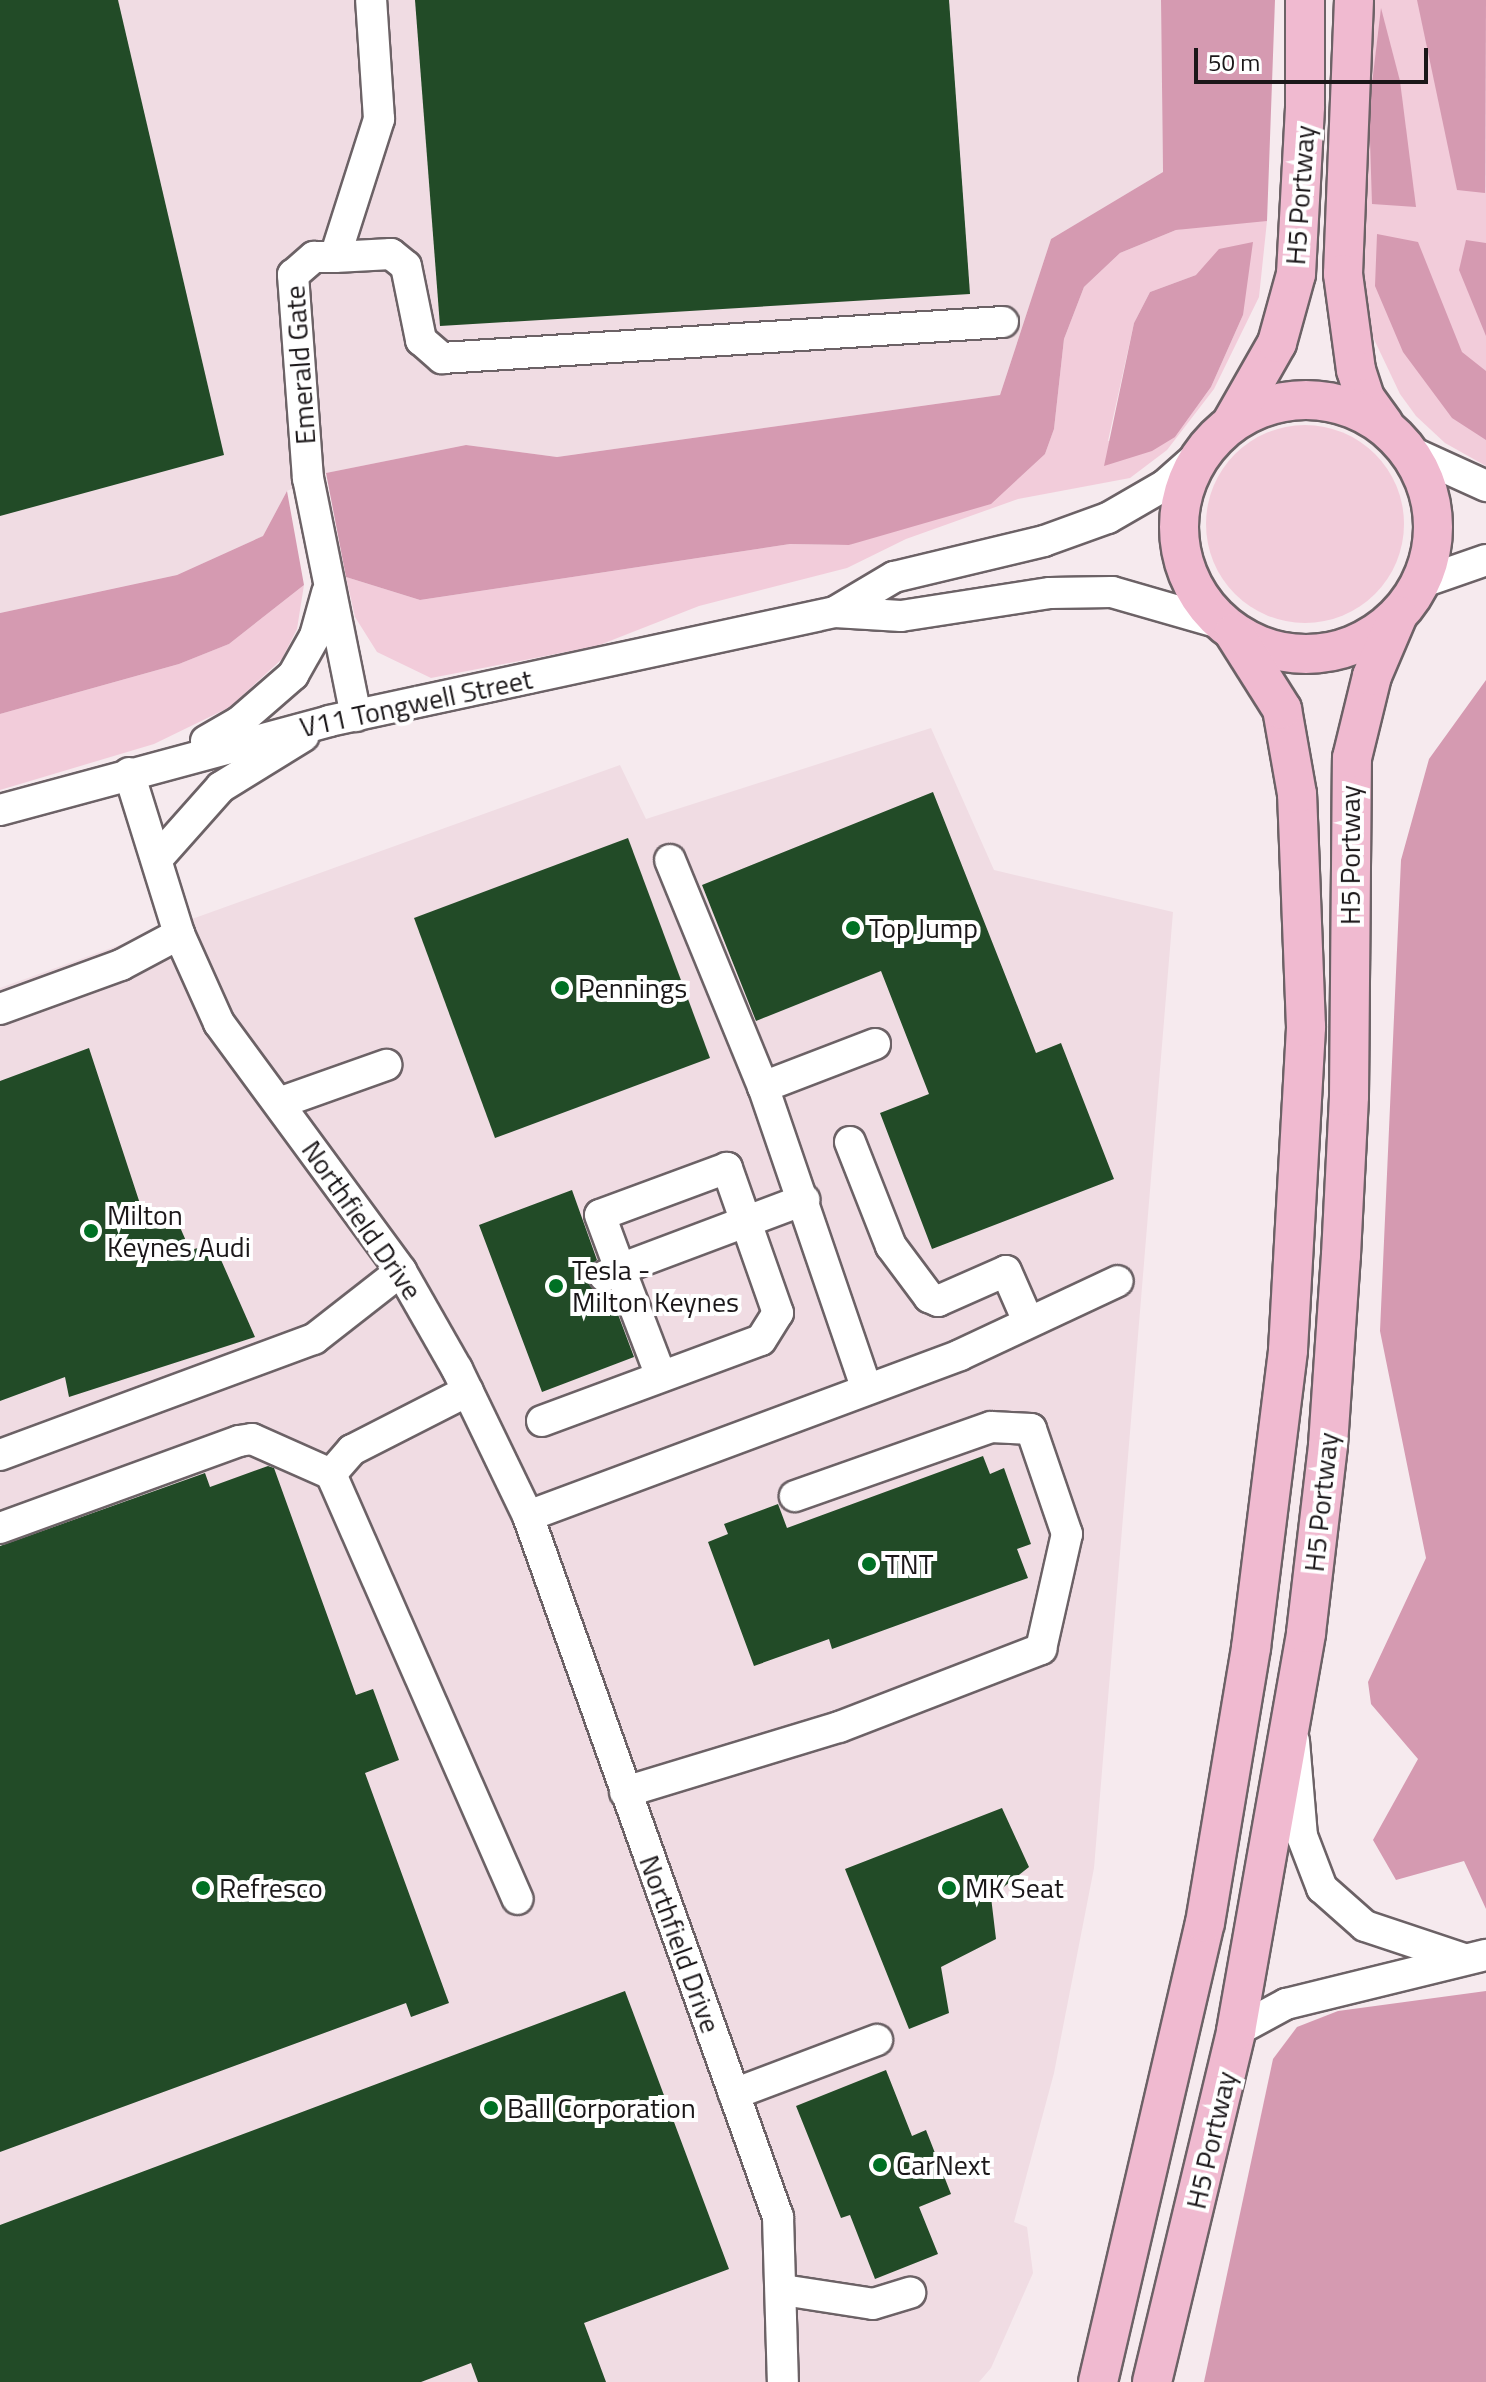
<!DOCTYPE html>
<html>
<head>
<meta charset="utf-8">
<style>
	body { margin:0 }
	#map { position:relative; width:1486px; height:2382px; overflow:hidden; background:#f6eaee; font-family:"Titillium Web",sans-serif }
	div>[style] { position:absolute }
	.built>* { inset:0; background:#f0dce3 }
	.green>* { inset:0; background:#f2ccda }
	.round { border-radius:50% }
	.forest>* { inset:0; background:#d59ab1 }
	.building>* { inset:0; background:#224b27 }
	.roads { filter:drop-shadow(2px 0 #6c6266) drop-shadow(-2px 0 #6c6266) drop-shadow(0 2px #6c6266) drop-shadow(0 -2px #6c6266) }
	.minor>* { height:30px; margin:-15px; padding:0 15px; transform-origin:15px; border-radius:15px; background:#fff }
	.major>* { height:38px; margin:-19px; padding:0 19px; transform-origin:19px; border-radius:19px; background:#f0bad0 }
	.major>.ring { margin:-19px; padding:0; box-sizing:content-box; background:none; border:38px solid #f0bad0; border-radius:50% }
	.dots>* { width:22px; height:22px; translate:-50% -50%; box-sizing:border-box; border:4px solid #fff; border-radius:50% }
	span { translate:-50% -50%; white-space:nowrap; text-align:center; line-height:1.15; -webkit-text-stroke:8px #fff; paint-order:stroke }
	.street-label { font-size:28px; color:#1b1719 }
	.poi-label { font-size:28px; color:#1b1719 }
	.left { translate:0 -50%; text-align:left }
	.scale { position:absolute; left:1194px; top:48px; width:234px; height:36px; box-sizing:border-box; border:4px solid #1b1719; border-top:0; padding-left:10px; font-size:24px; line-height:28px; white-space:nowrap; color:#1b1719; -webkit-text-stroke:6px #fff; paint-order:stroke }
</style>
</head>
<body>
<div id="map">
	<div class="built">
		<i style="clip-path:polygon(0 0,1161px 0,1163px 172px,1051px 239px,1000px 395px,557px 457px,466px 445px,327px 473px,287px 491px,263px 536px,177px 575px,0 613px)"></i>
		<i style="clip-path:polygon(931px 728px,994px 870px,1173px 912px,1094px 1868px,1054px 2073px,1014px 2222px,1027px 2227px,1033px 2273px,991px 2368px,979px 2382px,0 2382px,0 988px,620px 765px,646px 819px)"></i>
	</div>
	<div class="green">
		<i style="clip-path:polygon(1354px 0,1486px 0,1486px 466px,1445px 443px,1416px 416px,1400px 394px,1343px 274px)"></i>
		<i style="clip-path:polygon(evenodd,1229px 221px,1267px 221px,1259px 297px,1214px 389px,1167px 450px,1130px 478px,1018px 499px,906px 539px,847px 568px,699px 606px,597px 646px,431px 678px,377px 652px,355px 617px,346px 577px,420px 600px,790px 544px,849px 545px,1045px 454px,1054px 429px,1064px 339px,1084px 287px,1120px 253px,1176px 230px,1229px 221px,1196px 275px,1243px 315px,1211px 387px,1175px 437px,1108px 441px,1134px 323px,1150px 292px,1196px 275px)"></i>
		<i class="round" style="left:1206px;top:425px;width:198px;height:198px"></i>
		<i style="clip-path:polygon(304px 585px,297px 629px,282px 659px,230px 707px,154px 744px,0 790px,0 714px,179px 664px,229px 644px)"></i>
	</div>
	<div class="forest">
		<i style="clip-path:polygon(1161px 0,1275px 0,1267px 221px,1176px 230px,1120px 253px,1084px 287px,1064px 339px,1054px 429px,1045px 454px,991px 504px,849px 545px,790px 544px,420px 600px,346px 577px,326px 473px,466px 445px,557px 457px,1000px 395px,1051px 239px,1163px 172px)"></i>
		<i style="clip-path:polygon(1417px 0,1486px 0,1485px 193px,1457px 190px)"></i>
		<i style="clip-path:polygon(1381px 8px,1400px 81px,1416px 207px,1372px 204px,1369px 109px)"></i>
		<i style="clip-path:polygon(1377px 234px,1418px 242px,1462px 352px,1486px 371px,1486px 440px,1452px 418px,1403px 352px,1375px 286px)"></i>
		<i style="clip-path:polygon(1466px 240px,1486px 243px,1486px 336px,1459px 270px)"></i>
		<i style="clip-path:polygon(1253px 242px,1243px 315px,1211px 387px,1175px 437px,1152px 451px,1104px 466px,1134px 323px,1150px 292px,1196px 275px,1219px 249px)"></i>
		<i style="clip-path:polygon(287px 491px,304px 585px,229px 644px,179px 664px,0 714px,0 613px,177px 575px,263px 536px)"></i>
		<i style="clip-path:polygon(1486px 680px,1486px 1909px,1464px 1861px,1396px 1880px,1373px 1840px,1418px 1759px,1371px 1704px,1368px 1682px,1426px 1558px,1380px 1331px,1401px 860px,1429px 759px)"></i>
		<i style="clip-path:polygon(1486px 1991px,1486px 2382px,1204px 2382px,1273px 2059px,1297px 2027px,1338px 2011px)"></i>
	</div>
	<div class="building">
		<i style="clip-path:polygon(0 0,118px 0,224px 455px,0 516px)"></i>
		<i style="clip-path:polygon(415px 0,949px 0,970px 294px,440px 326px)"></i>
		<i style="clip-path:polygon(933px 792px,1036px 1053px,1061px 1043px,1114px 1179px,932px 1249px,880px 1113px,929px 1094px,881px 971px,756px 1021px,702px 885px)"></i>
		<i style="clip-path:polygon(628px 838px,710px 1058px,495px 1138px,414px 918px)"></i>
		<i style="clip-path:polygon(89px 1048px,145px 1219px,172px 1209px,190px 1250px,214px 1244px,255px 1337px,69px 1397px,65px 1377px,0 1401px,0 1081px)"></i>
		<i style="clip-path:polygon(572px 1190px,597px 1260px,590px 1266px,588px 1283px,595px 1291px,610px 1293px,634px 1357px,542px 1392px,479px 1225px)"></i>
		<i style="clip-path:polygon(983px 1456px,990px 1474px,1004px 1468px,1031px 1544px,1017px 1549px,1028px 1578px,832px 1649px,829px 1639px,754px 1666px,708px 1542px,728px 1534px,724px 1524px,778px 1504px,787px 1528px)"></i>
		<i style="clip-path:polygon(268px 1466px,274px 1468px,356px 1695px,373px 1689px,399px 1760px,365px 1773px,449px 2003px,411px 2017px,406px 2003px,0 2152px,0 1546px,205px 1473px,210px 1487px)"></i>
		<i style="clip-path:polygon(1002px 1808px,1029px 1867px,991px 1897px,996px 1939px,941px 1967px,949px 2013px,909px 2029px,845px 1869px)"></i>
		<i style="clip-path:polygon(625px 1991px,729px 2269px,584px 2323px,606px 2382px,478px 2382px,471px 2363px,421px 2382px,0 2382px,0 2225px)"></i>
		<i style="clip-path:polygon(886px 2070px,912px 2136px,926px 2130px,951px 2194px,919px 2207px,938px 2254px,875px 2279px,850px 2215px,841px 2218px,796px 2106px)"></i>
	</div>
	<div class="roads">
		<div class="minor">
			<i style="left:335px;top:257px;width:56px;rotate:-3.1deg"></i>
			<i style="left:391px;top:254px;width:19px;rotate:39deg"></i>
			<i style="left:406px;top:266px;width:76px;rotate:78.5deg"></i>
			<i style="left:421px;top:340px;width:28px;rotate:41deg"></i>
			<i style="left:442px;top:358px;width:562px;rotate:-3.67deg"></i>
			<i style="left:1409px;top:451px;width:85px;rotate:24.4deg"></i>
			<i style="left:1420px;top:583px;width:70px;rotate:-19.2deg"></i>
			<i style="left:835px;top:612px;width:69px;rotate:-30.7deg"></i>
			<i style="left:894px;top:577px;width:154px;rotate:-13.5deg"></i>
			<i style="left:1044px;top:541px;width:68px;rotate:-19.8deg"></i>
			<i style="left:1108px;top:518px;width:66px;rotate:-30.1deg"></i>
			<i style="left:1165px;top:485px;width:48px;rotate:-41.6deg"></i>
			<i style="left:356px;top:716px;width:242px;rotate:-101.4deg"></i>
			<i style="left:308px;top:479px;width:205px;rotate:-94.2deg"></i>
			<i style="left:293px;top:275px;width:28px;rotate:-41deg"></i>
			<i style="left:314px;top:257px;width:21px"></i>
			<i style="left:335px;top:257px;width:145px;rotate:-72.3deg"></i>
			<i style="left:379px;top:119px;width:119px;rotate:-93.8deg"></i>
			<i style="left:206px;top:741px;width:38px;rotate:-30deg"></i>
			<i style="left:239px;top:722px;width:72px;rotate:-41deg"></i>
			<i style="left:293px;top:675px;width:45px;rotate:-60.6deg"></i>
			<i style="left:315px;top:636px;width:45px;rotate:-74.4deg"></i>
			<i style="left:129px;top:773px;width:169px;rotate:72.7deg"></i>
			<i style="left:179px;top:934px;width:98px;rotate:65.8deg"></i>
			<i style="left:219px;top:1023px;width:308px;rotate:53.7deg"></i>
			<i style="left:401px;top:1271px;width:113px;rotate:60.3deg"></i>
			<i style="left:457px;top:1369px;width:163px;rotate:64.2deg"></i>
			<i style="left:528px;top:1516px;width:744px;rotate:70.37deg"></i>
			<i style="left:778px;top:2217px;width:165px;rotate:88.3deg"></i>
			<i style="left:0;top:810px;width:341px;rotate:-15.1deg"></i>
			<i style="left:329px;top:721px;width:518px;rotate:-12.16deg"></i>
			<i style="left:835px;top:612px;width:66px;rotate:3.5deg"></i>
			<i style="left:901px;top:616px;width:151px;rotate:-8.8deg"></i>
			<i style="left:1050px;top:593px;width:62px;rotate:-0.9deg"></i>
			<i style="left:1112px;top:592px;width:116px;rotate:16.1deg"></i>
			<i style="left:157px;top:859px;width:96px;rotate:-48.4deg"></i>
			<i style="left:221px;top:787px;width:97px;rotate:-31.6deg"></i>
			<i style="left:670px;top:860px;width:245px;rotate:67.7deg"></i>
			<i style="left:0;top:1009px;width:129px;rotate:-20deg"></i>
			<i style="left:121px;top:965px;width:66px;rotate:-28.1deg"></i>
			<i style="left:279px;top:1103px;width:114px;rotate:-19.6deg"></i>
			<i style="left:850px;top:1142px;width:112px;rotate:68.5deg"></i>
			<i style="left:891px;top:1246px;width:64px;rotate:53.3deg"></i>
			<i style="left:929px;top:1297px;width:10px;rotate:24deg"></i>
			<i style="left:938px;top:1301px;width:74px;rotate:-23.8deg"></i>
			<i style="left:1006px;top:1271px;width:55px;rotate:66.3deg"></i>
			<i style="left:661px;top:1376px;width:115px;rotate:-111deg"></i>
			<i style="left:620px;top:1269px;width:197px;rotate:-20.6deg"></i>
			<i style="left:866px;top:1387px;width:317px;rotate:-108.9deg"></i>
			<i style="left:763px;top:1087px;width:120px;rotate:-21deg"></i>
			<i style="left:542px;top:1421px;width:233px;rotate:-20.3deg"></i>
			<i style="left:761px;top:1340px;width:32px;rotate:-58deg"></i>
			<i style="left:778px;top:1313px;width:154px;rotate:-109.4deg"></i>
			<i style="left:727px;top:1168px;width:135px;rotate:159.7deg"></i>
			<i style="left:600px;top:1215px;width:58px;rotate:69.7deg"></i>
			<i style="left:620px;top:1269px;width:17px;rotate:155deg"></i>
			<i style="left:0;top:1455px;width:335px;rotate:-20.3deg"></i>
			<i style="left:314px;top:1339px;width:110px;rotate:-38deg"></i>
			<i style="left:331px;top:1474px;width:32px;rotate:-49deg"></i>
			<i style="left:352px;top:1450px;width:130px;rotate:-27deg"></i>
			<i style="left:528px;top:1516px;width:461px;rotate:-20.4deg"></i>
			<i style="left:960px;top:1355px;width:174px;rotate:-25.1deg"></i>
			<i style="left:0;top:1528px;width:254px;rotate:-20deg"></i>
			<i style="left:239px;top:1441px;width:13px;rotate:-9deg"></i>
			<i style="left:252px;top:1439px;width:86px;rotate:23.9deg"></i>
			<i style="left:331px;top:1474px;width:464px;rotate:66.3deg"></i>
			<i style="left:1294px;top:1741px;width:95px;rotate:85.2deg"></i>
			<i style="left:1302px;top:1836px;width:56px;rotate:69deg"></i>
			<i style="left:1322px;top:1888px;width:57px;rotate:41.5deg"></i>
			<i style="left:1365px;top:1926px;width:101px;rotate:18.4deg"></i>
			<i style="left:625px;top:1792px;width:224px;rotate:-16.9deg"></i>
			<i style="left:839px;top:1727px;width:217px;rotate:-21.1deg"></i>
			<i style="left:1041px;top:1649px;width:118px;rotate:-77.3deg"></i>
			<i style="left:1067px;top:1534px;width:111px;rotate:-108.9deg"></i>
			<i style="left:1031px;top:1429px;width:40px;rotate:-177.1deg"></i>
			<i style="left:991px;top:1427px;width:208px;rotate:160.6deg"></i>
			<i style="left:1236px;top:2031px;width:57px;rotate:-28.4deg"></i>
			<i style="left:1286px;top:2004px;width:206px;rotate:-13.8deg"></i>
			<i style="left:734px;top:2094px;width:153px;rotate:-20.7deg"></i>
			<i style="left:783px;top:2290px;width:91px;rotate:8.8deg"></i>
			<i style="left:873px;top:2304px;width:39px;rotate:-17deg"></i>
		</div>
		<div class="major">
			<i style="left:1354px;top:0;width:274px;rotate:92.3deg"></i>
			<i style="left:1343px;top:274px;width:97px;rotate:82.3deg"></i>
			<i style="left:1356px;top:370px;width:29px;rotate:72deg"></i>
			<i style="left:1365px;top:398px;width:32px;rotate:54deg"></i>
			<i class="ring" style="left:1179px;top:400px;width:216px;height:216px"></i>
			<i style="left:1232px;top:422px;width:91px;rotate:-60.3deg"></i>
			<i style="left:1277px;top:343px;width:72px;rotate:-74.6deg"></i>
			<i style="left:1296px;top:274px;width:168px;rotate:-86.9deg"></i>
			<i style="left:1305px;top:106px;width:106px;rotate:-90deg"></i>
			<i style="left:1098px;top:2382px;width:471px;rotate:-76.9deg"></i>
			<i style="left:1205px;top:1923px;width:279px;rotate:-80.5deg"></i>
			<i style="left:1251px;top:1648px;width:300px;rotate:-82.9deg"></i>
			<i style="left:1288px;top:1350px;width:324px;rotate:-86.8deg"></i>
			<i style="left:1306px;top:1027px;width:233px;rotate:-92.2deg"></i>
			<i style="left:1297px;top:794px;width:86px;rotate:-100deg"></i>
			<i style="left:1282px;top:709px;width:90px;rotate:-122.3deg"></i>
			<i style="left:1152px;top:2382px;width:361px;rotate:-76.5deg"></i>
			<i style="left:1236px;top:2031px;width:404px;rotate:-80deg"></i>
			<i style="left:1306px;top:1633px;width:189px;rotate:-83.3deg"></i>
			<i style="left:1328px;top:1445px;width:190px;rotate:-86.1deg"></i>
			<i style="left:1341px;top:1255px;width:159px;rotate:-87.1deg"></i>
			<i style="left:1349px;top:1096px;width:338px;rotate:-89.5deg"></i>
			<i style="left:1352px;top:758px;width:84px;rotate:-76.3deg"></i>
			<i style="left:1372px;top:676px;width:66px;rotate:-66.9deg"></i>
		</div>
	</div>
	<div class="dots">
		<i style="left:853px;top:928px;background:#007124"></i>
		<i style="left:562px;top:988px;background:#007124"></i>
		<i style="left:91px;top:1231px;background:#007124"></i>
		<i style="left:556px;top:1286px;background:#007124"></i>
		<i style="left:869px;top:1564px;background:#007124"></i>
		<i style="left:203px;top:1888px;background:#007124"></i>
		<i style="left:949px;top:1888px;background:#007124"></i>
		<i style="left:491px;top:2108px;background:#007124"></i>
		<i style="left:880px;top:2165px;background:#007124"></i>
	</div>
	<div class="street-label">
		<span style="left:1300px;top:195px;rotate:-86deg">H5 Portway</span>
		<span style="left:300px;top:365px;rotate:-94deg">Emerald Gate</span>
		<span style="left:416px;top:703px;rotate:-12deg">V11 Tongwell Street</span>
		<span style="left:1350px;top:855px;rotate:-90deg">H5 Portway</span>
		<span style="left:362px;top:1220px;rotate:55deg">Northfield Drive</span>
		<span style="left:1321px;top:1502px;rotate:-84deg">H5 Portway</span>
		<span style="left:680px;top:1944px;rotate:70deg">Northfield Drive</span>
		<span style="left:1211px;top:2140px;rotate:-77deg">H5 Portway</span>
	</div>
	<div class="poi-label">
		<span class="left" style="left:869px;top:928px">Top Jump</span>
		<span class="left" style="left:578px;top:988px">Pennings</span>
		<span class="left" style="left:107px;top:1231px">Milton<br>Keynes Audi</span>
		<span class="left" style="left:572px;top:1286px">Tesla -<br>Milton Keynes</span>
		<span class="left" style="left:885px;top:1564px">TNT</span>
		<span class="left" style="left:219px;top:1888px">Refresco</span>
		<span class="left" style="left:965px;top:1888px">MK Seat</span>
		<span class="left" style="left:507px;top:2108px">Ball Corporation</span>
		<span class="left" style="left:896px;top:2165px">CarNext</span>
	</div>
	<div class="scale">50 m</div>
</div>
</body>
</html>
